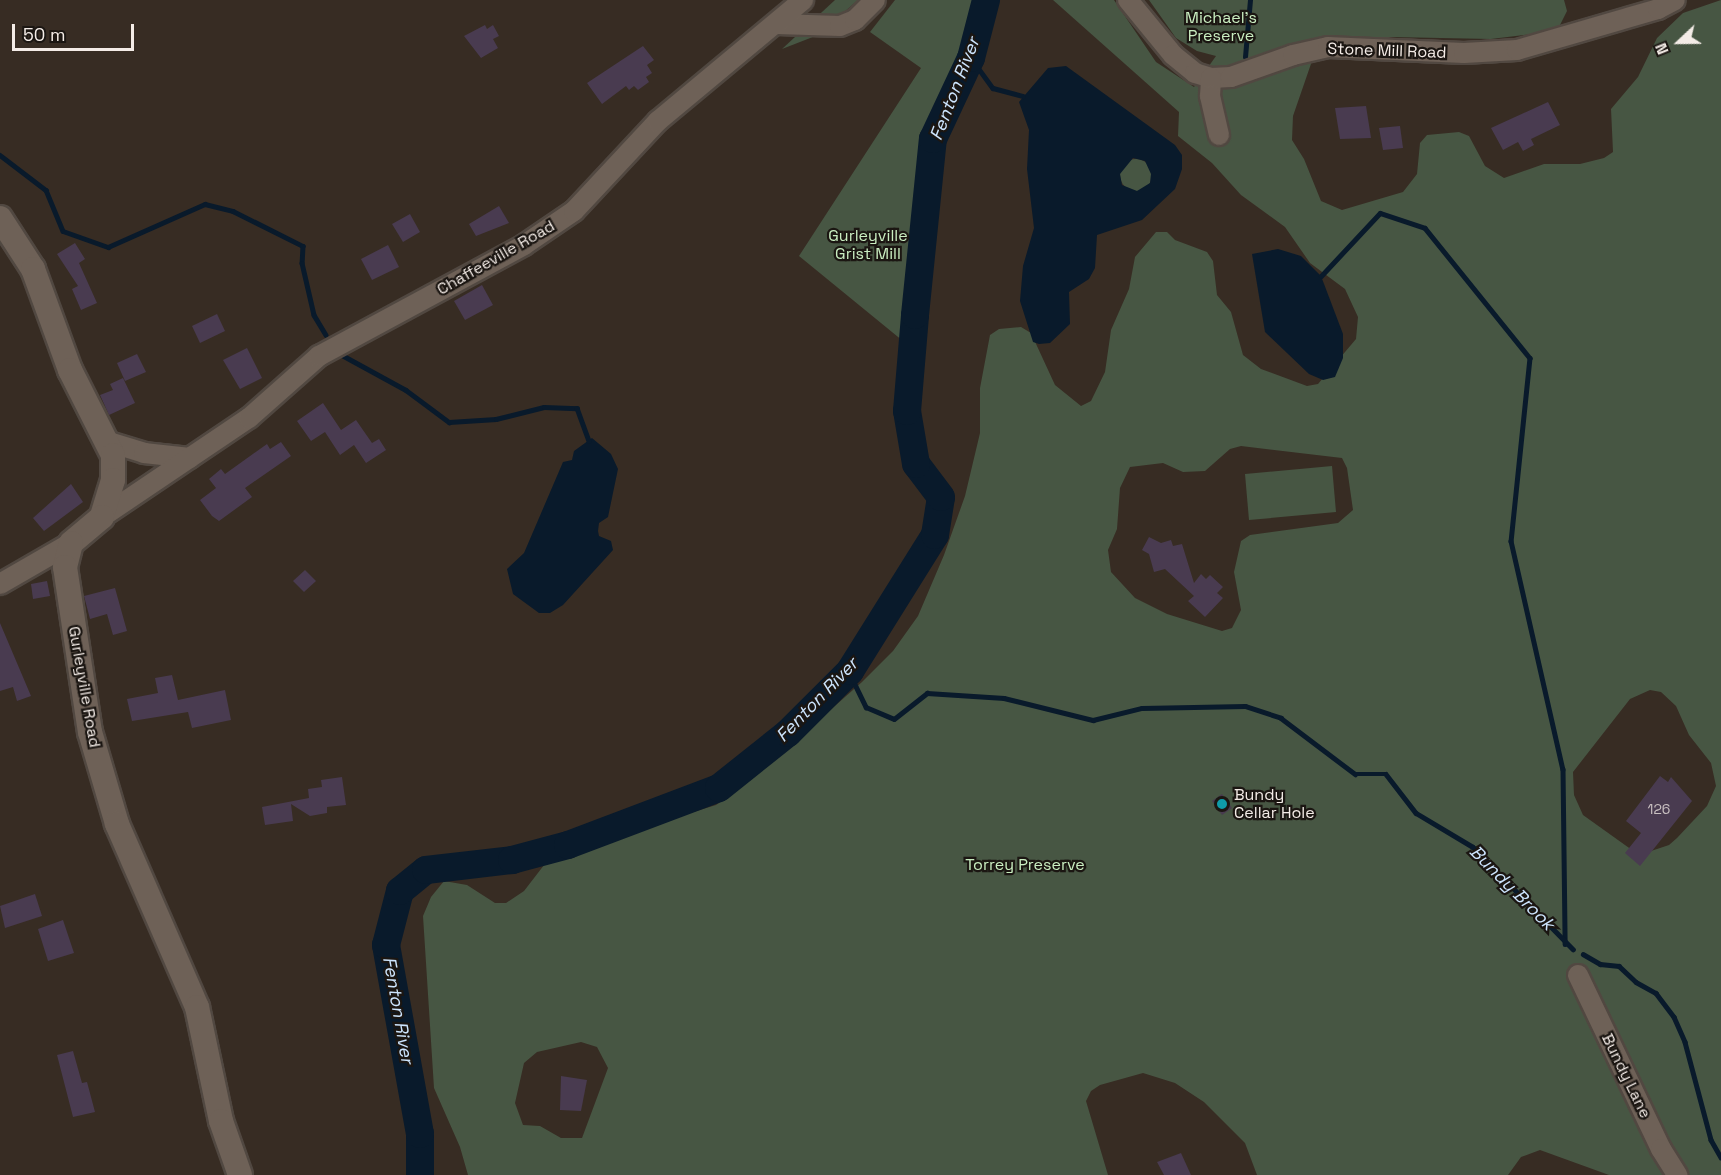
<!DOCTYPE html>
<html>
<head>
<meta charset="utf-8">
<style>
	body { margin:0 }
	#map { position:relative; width:1721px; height:1175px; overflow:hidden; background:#372c23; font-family:"Space Grotesk",sans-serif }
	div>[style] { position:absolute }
	.green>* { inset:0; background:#475643 }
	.round { border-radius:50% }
	.water>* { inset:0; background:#091a2b }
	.stream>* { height:4.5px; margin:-2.25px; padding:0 2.25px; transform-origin:2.25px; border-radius:2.25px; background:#091a2b }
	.river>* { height:28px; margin:-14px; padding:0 14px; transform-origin:14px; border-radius:14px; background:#091a2b }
	.building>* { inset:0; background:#493b50 }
	.roads { filter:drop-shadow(2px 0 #514841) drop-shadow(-2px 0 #514841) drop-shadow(0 2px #514841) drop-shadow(0 -2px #514841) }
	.minor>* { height:20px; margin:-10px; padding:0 10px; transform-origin:10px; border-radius:10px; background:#6e6157 }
	.tertiary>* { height:24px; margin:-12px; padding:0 12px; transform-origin:12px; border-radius:12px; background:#6e6157 }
	.dots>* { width:16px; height:16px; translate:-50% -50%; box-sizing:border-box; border:3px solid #1b1612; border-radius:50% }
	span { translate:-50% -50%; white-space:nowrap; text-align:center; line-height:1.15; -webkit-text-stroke:4.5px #1b1612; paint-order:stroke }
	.number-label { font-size:14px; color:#c9c0c1 }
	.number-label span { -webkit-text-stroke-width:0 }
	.park-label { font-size:16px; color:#caeec1 }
	.street-label { font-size:16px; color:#f4ece7 }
	.poi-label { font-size:16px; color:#f4ece7 }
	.left { translate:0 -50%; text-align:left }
	.water-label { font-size:18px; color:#cde5fe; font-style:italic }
	.north { position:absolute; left:1649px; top:12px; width:60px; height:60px; -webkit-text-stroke:4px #1b1612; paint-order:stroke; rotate:248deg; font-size:16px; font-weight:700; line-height:24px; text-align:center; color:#f4ece7 }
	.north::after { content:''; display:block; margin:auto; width:21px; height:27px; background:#f4ece7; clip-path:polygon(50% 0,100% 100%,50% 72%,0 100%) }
	.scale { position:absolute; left:12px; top:24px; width:122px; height:27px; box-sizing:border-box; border:3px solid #f4ece7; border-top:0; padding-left:8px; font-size:18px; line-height:21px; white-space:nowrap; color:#f4ece7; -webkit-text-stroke:4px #1b1612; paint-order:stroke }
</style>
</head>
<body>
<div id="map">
	<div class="green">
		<i style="clip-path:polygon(835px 0,858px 0,818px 35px,782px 49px)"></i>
		<i style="clip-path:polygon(895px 0,990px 0,968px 30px,948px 89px,940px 160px,920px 252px,925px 359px,799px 256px,921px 68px,870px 32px)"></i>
		<i style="clip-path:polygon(evenodd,1053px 0,1114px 0,1156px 62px,1194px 87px,1216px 56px,1197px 51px,1176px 38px,1149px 0,1564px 0,1567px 11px,1557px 31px,1491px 39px,1391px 37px,1312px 61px,1293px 116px,1292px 140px,1304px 159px,1321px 201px,1342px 210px,1403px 192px,1417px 174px,1420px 143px,1427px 135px,1459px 132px,1469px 136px,1485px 166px,1504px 178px,1544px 164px,1580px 164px,1604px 158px,1613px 152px,1611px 109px,1638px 77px,1657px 38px,1683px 13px,1721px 0,1721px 1175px,1609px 1175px,1540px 1150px,1521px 1157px,1508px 1175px,1257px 1175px,1245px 1143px,1204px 1102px,1175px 1083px,1143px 1073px,1100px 1085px,1091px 1091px,1086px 1101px,1108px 1175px,468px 1175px,460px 1147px,434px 1088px,423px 916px,431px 897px,444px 881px,467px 885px,495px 903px,506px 903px,524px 891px,551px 856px,716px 805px,752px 779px,862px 682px,893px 651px,918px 616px,944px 555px,965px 496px,980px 433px,980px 388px,990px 335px,999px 329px,1021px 327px,1031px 333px,1055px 385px,1081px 406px,1091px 401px,1105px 372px,1111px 330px,1129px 289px,1135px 257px,1156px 232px,1167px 232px,1175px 240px,1207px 252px,1213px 261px,1217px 295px,1231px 312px,1243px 355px,1261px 369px,1307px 386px,1318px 384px,1356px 339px,1358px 317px,1345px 289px,1310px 263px,1285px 227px,1241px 195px,1212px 163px,1178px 136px,1179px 112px,1053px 0,1241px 446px,1342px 458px,1347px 468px,1353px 510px,1338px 523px,1250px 535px,1241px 541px,1234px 572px,1241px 610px,1232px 628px,1222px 631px,1167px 614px,1135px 598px,1111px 572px,1108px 550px,1117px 529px,1120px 488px,1130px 467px,1163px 463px,1183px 472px,1205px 471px,1230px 449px,1241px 446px,1053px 0,1650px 690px,1661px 692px,1676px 706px,1689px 735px,1711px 763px,1716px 786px,1707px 806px,1677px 838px,1669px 845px,1639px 855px,1583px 815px,1574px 795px,1573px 772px,1630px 699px,1650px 690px,1053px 0,581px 1042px,597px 1047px,608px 1068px,582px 1138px,561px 1138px,540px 1126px,523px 1125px,515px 1103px,524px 1063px,537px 1052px,581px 1042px)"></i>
		<i class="round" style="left:1120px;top:159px;width:32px;height:32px"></i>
		<i style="clip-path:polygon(1332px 466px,1336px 512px,1249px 520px,1245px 474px)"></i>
	</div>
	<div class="water">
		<i style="clip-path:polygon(evenodd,1066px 66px,1175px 145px,1182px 155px,1182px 169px,1175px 189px,1142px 220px,1097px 235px,1095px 268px,1089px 279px,1069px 292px,1070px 324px,1050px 343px,1039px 344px,1033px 342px,1020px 301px,1023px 266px,1034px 228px,1027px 169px,1029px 130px,1019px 102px,1048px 68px,1066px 66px,1133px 158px,1145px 161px,1151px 174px,1150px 183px,1137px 191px,1122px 185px,1120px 174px,1133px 158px)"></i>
		<i style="clip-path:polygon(1278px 249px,1301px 256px,1321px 276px,1343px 334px,1343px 358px,1335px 377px,1323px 380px,1309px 374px,1265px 332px,1252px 254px)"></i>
		<i style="clip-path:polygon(592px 438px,611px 454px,618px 469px,608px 517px,599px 523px,598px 531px,599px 536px,611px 541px,613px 550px,563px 605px,550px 613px,539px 613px,513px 594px,507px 569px,524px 553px,563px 462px,572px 460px,574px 451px)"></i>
	</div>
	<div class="stream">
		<i style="left:1245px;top:57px;width:57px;rotate:-85deg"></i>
		<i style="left:971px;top:58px;width:37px;rotate:54deg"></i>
		<i style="left:993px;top:88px;width:31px;rotate:15deg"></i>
		<i style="left:0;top:155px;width:58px;rotate:37.3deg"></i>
		<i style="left:46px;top:190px;width:44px;rotate:67.5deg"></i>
		<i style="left:63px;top:231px;width:48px;rotate:19.6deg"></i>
		<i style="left:108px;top:247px;width:106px;rotate:-23.9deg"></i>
		<i style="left:205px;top:204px;width:29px;rotate:14deg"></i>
		<i style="left:233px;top:211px;width:78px;rotate:26.6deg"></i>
		<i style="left:303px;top:246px;width:17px;rotate:93deg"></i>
		<i style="left:302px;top:263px;width:53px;rotate:77deg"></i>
		<i style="left:314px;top:315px;width:23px;rotate:59deg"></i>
		<i style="left:1321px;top:276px;width:86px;rotate:-46.9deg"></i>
		<i style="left:1380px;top:213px;width:47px;rotate:18.4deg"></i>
		<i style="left:1425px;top:228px;width:167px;rotate:51.1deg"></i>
		<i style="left:1530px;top:358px;width:184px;rotate:95.9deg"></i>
		<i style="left:1511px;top:541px;width:234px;rotate:77.2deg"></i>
		<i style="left:1563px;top:769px;width:175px;rotate:89.3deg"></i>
		<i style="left:342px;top:355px;width:73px;rotate:28.7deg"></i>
		<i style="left:406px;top:390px;width:54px;rotate:36.7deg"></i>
		<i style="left:449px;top:422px;width:47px;rotate:-3.7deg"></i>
		<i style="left:496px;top:419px;width:49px;rotate:-14deg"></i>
		<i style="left:544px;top:407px;width:33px;rotate:2deg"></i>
		<i style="left:577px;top:408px;width:35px;rotate:70deg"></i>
		<i style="left:890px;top:609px;width:76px;rotate:121.6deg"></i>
		<i style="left:850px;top:674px;width:37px;rotate:64deg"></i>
		<i style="left:866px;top:707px;width:30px;rotate:23deg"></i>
		<i style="left:894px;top:719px;width:42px;rotate:-38.2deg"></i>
		<i style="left:927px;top:693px;width:77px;rotate:3.7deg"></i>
		<i style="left:1004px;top:698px;width:92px;rotate:13.9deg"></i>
		<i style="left:1093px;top:720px;width:50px;rotate:-13.8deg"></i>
		<i style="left:1142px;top:708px;width:103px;rotate:-1.1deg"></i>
		<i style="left:1245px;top:706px;width:38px;rotate:18deg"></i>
		<i style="left:1281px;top:718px;width:93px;rotate:37.1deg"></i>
		<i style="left:1355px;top:774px;width:31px"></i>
		<i style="left:1386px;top:774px;width:49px;rotate:52.4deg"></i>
		<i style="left:1416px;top:813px;width:66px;rotate:30.8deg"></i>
		<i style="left:1473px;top:847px;width:143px;rotate:45.6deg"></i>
		<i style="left:1583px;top:954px;width:20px;rotate:30deg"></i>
		<i style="left:1600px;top:964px;width:19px;rotate:6deg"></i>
		<i style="left:1619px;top:966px;width:23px;rotate:43deg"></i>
		<i style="left:1636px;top:982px;width:23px;rotate:29deg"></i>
		<i style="left:1656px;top:993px;width:30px;rotate:53deg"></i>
		<i style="left:1674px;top:1017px;width:27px;rotate:66deg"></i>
		<i style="left:1685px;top:1042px;width:101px;rotate:75.1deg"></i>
		<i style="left:1711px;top:1140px;width:20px;rotate:60deg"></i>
	</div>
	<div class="river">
		<i style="left:420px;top:1175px;width:41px;rotate:-90deg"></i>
		<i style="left:420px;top:1134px;width:192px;rotate:-100.2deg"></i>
		<i style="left:386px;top:945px;width:56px;rotate:-75.5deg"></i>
		<i style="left:400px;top:891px;width:33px;rotate:-39deg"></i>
		<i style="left:426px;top:870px;width:87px;rotate:-6.6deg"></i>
		<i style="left:512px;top:860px;width:58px;rotate:-15deg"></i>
		<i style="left:568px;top:845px;width:161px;rotate:-20.7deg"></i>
		<i style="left:719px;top:788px;width:88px;rotate:-38.6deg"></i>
		<i style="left:788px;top:733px;width:88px;rotate:-45deg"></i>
		<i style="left:850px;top:671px;width:160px;rotate:-58deg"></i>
		<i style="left:935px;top:535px;width:38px;rotate:-81deg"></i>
		<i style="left:941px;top:497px;width:41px;rotate:-127.1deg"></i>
		<i style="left:916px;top:464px;width:54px;rotate:-99.6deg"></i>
		<i style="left:907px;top:411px;width:96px;rotate:-85.2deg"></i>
		<i style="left:915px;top:315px;width:177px;rotate:-84.2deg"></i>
		<i style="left:933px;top:139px;width:89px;rotate:-64.9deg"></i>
		<i style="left:971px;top:58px;width:60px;rotate:-75.5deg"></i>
	</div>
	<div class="building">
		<i style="clip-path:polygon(485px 25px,487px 29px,493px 25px,499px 36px,493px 39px,498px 48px,481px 58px,464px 36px)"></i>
		<i style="clip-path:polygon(643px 46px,654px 60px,647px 65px,652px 73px,646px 77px,649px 82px,638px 90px,634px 86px,629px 90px,626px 86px,602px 104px,587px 83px)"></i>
		<i style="clip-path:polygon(1548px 102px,1560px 125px,1531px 139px,1534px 145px,1523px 151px,1518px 142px,1503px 150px,1491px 128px)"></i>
		<i style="clip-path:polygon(1366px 106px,1371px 138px,1340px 139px,1335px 108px)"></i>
		<i style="clip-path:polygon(1400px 126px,1403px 148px,1383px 150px,1379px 128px)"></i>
		<i style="clip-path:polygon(499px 206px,509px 223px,476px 236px,469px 224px)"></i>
		<i style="clip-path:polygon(410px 214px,420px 232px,403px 242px,392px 224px)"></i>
		<i style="clip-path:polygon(75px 243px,85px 259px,79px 263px,97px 303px,81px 310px,72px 289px,78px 286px,57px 254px)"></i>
		<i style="clip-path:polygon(388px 245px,399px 267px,372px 280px,361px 259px)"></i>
		<i style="clip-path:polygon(482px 285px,493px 305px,465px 320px,454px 301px)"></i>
		<i style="clip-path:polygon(217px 314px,225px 331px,200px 343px,192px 326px)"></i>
		<i style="clip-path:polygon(247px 348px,262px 378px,240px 389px,223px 360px)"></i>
		<i style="clip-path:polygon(137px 354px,146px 372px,125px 381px,117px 363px)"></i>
		<i style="clip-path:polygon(123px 378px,135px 403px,109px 415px,100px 395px,113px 390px,110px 384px)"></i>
		<i style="clip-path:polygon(323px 403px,341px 430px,356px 420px,372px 443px,379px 439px,386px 450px,366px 463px,354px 445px,340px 455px,325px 432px,311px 441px,297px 421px)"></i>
		<i style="clip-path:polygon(281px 442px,291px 456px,245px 488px,252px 497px,219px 521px,212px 516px,200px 500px,216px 488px,209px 479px,221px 469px,225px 474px,267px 444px,270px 449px)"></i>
		<i style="clip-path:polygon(71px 484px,83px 502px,44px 531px,33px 518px)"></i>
		<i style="clip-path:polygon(1149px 537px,1161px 543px,1171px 540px,1173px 546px,1182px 544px,1194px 583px,1201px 574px,1206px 579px,1210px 575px,1223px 587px,1217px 593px,1223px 598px,1205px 617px,1188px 601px,1194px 596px,1165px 569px,1154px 572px,1149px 554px,1142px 550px)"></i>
		<i style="clip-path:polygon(305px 570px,316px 581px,304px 592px,293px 581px)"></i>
		<i style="clip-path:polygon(47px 581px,50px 596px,33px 599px,31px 584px)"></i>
		<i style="clip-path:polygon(115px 588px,127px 631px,113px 635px,107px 614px,90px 619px,84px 596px)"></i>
		<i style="clip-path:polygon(0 623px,31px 696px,17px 701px,13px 687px,0 691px)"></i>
		<i style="clip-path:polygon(172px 675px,178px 700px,225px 690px,231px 720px,192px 728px,188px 712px,132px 721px,127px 699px,158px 693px,155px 678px)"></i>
		<i style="clip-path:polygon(1660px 776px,1668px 782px,1671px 777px,1692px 801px,1640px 866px,1625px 853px,1641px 833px,1626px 821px)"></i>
		<i style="clip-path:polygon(342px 777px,346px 805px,327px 807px,327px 813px,310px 816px,291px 804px,293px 821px,265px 825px,262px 807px,309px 798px,308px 789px,322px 787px,321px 780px)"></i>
		<i style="clip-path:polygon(1222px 794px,1232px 808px,1222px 815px,1212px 801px)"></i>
		<i style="clip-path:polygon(35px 894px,42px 916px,5px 928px,0 906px)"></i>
		<i style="clip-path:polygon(63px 920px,74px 953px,48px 961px,38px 929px)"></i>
		<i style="clip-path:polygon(73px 1051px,82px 1083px,87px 1082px,95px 1112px,73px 1117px,57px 1055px)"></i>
		<i style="clip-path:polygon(561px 1076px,587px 1080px,581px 1111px,560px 1110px)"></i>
		<i style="clip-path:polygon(1181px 1153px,1191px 1175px,1164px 1175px,1157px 1162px)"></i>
	</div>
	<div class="roads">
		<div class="minor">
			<i style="left:1128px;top:0;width:71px;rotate:50.7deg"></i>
			<i style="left:1173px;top:55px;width:28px;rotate:39deg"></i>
			<i style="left:1195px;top:73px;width:17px;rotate:17deg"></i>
			<i style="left:1211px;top:78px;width:20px;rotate:-3deg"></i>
			<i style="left:1231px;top:77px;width:66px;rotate:-19.5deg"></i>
			<i style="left:1293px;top:55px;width:36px;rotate:-13deg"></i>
			<i style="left:1328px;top:47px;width:136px;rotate:2.5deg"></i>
			<i style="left:1464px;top:53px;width:53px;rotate:-3.2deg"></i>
			<i style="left:1517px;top:50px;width:147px;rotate:-16.2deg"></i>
			<i style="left:1658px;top:9px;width:19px;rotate:-28deg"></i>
			<i style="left:777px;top:24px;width:63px;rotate:1.8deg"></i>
			<i style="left:840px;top:26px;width:16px;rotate:-22deg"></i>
			<i style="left:855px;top:20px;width:28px;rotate:-45deg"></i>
			<i style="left:1211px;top:78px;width:18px;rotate:93deg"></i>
			<i style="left:1210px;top:96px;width:40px;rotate:77deg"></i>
			<i style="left:109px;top:442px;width:37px;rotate:17deg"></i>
			<i style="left:144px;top:453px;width:46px;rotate:6.2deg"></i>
			<i style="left:102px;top:517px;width:177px;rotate:-34deg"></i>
			<i style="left:249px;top:418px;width:94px;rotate:-41.5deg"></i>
			<i style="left:319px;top:356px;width:233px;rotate:-28.4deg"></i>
			<i style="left:524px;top:245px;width:60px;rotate:-34.2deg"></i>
			<i style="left:574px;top:211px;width:123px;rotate:-47deg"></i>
			<i style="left:658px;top:121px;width:189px;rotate:-39.8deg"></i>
			<i style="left:0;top:584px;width:82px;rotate:-30deg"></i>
			<i style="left:1578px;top:975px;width:193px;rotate:64.5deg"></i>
			<i style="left:1661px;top:1149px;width:31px;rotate:58deg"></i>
		</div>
		<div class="tertiary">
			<i style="left:0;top:218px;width:61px;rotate:57.1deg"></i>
			<i style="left:33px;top:269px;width:108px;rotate:69.9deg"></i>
			<i style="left:70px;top:370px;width:95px;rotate:63.2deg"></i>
			<i style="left:113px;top:455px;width:25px;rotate:90deg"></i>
			<i style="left:113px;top:480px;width:39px;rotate:107deg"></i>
			<i style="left:102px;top:517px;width:40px;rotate:140deg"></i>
			<i style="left:71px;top:543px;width:25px;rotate:104deg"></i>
			<i style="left:65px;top:567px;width:167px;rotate:81.4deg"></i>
			<i style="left:90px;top:732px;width:96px;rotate:73.6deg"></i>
			<i style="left:117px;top:824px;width:200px;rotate:66.4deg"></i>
			<i style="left:197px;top:1007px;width:116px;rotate:78.1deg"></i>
			<i style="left:221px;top:1121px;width:57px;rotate:70.6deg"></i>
		</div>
	</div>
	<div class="dots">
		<i style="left:1222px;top:804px;background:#0f9aa8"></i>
	</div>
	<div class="number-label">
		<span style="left:1659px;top:809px">126</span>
	</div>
	<div class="park-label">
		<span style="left:1221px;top:27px">Michael's<br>Preserve</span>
		<span style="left:868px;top:245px">Gurleyville<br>Grist Mill</span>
		<span style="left:1025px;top:865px">Torrey Preserve</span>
	</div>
	<div class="street-label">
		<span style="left:1387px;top:51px;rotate:2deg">Stone Mill Road</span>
		<span style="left:496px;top:258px;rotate:-30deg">Chaffeeville Road</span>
		<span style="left:84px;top:687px;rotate:80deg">Gurleyville Road</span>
		<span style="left:1626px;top:1076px;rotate:64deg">Bundy Lane</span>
	</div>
	<div class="poi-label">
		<span class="left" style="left:1234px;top:804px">Bundy<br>Cellar Hole</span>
	</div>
	<div class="water-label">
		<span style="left:955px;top:89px;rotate:-69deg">Fenton River</span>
		<span style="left:817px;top:700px;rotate:-46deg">Fenton River</span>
		<span style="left:1512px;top:888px;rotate:45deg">Bundy Brook</span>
		<span style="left:398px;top:1010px;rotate:80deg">Fenton River</span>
	</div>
	<div class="north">N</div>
	<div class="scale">50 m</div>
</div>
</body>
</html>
